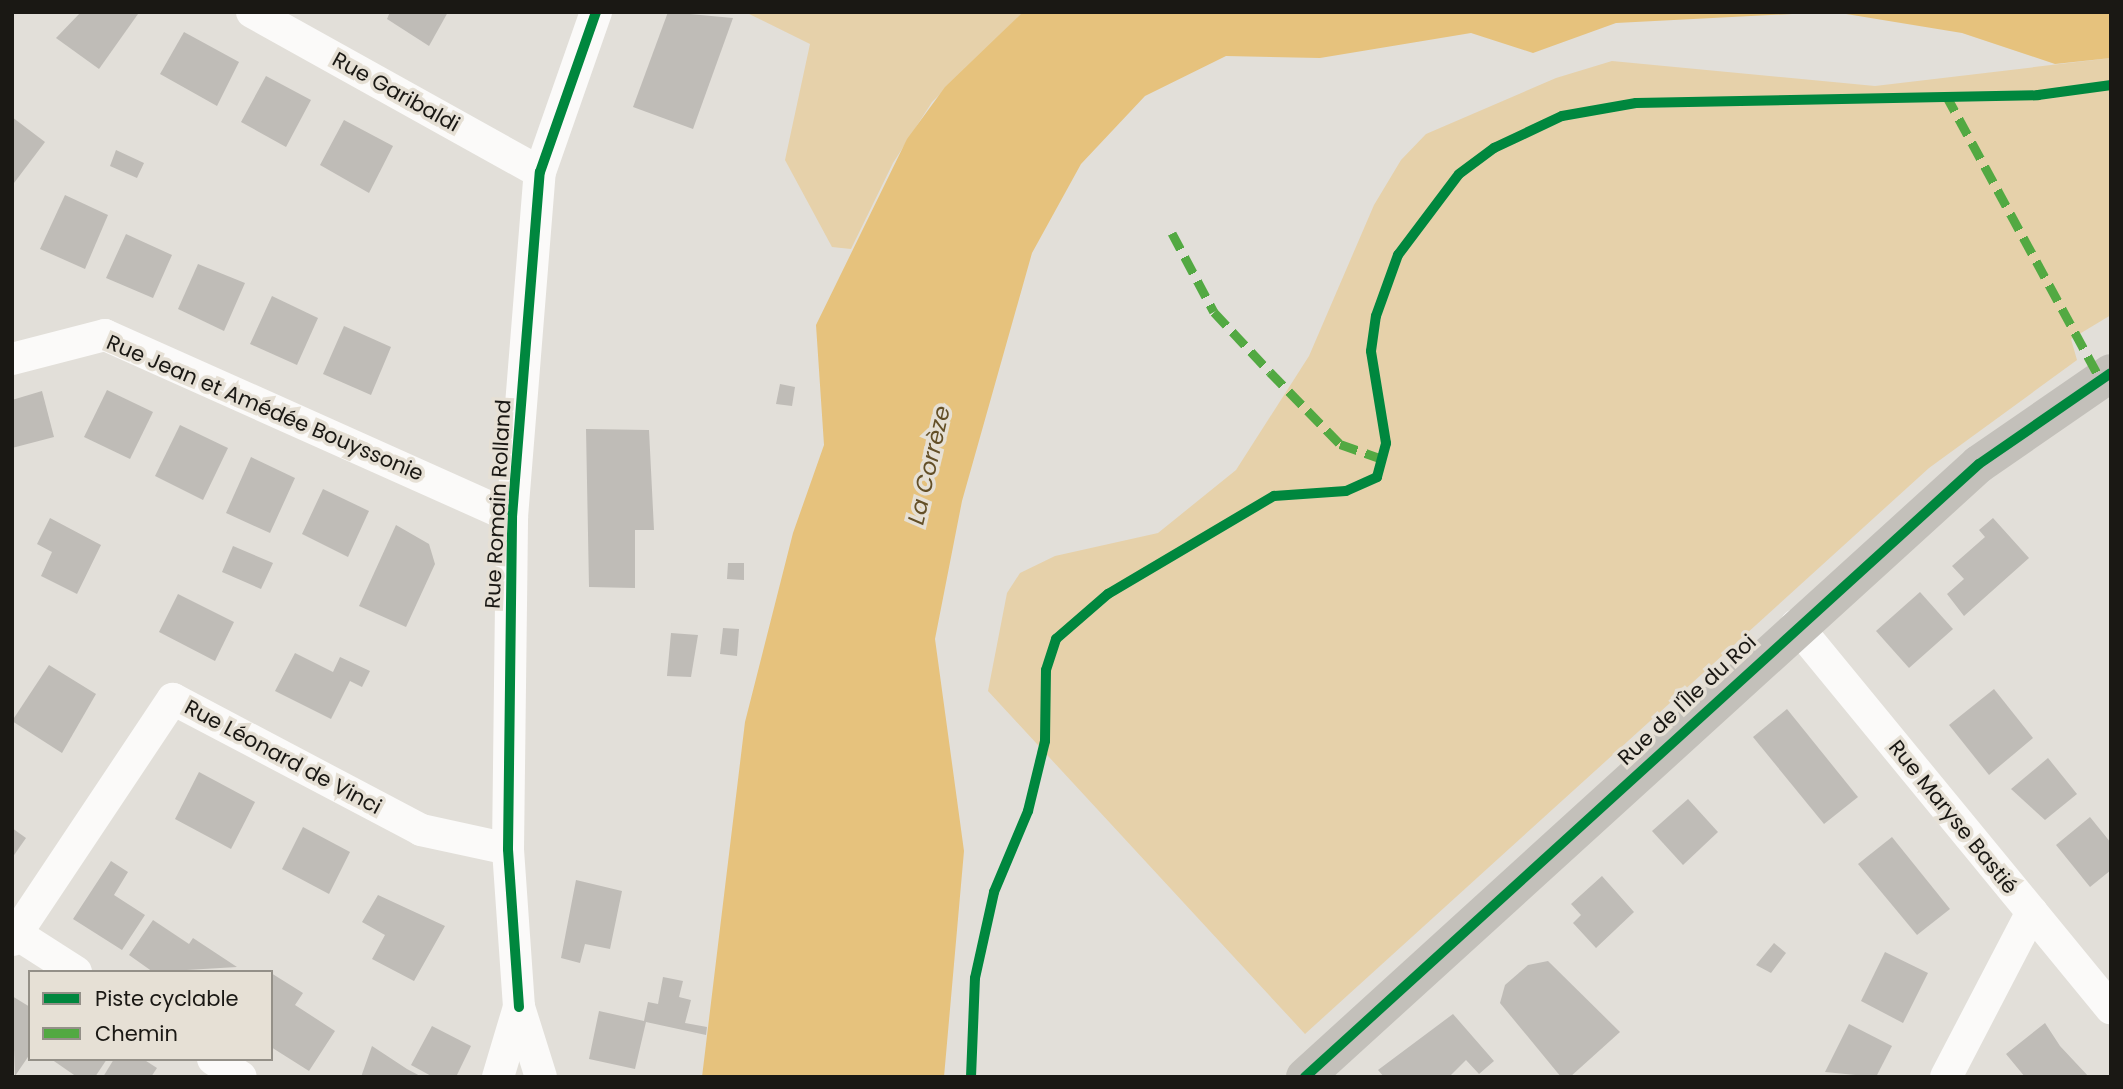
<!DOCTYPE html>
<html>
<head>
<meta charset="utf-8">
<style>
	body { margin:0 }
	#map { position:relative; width:2123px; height:1089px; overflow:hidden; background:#e2dfd9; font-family:Poppins,sans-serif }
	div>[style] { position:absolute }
	.green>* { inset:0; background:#e6d1aa }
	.water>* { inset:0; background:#e6c27d }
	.building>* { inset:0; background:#bfbcb7 }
	.minor>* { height:32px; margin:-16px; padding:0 16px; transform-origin:16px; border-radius:16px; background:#fbfaf9 }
	.primary>* { height:38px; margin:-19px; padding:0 19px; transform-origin:19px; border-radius:19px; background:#c3c0ba }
	.quiet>* { height:9px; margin-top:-4.5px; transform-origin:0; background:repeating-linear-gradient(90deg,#52a942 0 18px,transparent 0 27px) }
	.cycleway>* { height:10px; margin:-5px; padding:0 5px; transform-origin:5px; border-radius:5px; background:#00873e }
	span { translate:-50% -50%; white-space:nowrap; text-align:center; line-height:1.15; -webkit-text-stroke:7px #e6e0d5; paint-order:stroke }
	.street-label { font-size:21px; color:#1a1814 }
	.water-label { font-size:23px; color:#634f27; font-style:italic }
	.frame { position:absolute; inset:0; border:14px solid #1a1814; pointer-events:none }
	.legend { position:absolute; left:28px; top:970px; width:245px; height:91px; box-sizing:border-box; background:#e6e0d5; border:2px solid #949088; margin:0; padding:9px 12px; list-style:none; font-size:21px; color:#1a1814 }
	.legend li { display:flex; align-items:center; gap:14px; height:35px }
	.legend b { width:35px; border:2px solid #949088 }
</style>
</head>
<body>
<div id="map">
	<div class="green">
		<i style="clip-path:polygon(745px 12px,1023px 12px,932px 102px,893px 163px,851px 249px,832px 247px,785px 160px,810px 44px)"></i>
		<i style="clip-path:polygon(2111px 58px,2111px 315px,2071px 339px,2077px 360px,1929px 468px,1305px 1034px,988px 691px,1007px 593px,1020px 573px,1055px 556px,1158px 533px,1236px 470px,1309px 356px,1374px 205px,1401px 160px,1426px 134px,1556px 78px,1612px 61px,1875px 86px)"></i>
	</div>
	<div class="water">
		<i style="clip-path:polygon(1023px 12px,1830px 12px,1616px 23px,1533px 53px,1471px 33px,1320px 58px,1226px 56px,1145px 96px,1081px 164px,1032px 253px,962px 501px,935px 639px,964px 851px,944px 1077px,702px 1077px,745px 722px,793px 533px,824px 445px,816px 325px,907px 139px,945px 87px)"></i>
		<i style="clip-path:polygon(1834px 12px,2111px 12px,2111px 58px,2055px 64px,1962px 33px)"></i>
	</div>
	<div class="building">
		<i style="clip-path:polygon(81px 12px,138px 14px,99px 69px,56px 38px)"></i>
		<i style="clip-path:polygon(390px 12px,448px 12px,429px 46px,387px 19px)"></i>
		<i style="clip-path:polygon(668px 12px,733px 18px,693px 129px,633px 107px)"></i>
		<i style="clip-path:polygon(184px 32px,239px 62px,217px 106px,160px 74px)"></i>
		<i style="clip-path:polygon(266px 76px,311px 100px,286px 147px,241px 122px)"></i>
		<i style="clip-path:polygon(12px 117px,45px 142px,14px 183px,12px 182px)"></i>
		<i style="clip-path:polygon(344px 120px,393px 146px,369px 193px,320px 165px)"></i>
		<i style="clip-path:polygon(116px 150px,144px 163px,137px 178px,110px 166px)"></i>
		<i style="clip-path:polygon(65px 195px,108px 215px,85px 269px,40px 249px)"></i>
		<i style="clip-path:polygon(126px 234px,172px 255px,153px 298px,106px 278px)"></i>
		<i style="clip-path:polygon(198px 264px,245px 283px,224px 331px,178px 309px)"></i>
		<i style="clip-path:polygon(272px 296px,318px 318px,297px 365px,250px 344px)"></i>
		<i style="clip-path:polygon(344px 326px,391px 347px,371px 395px,323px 374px)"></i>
		<i style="clip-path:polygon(780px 384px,795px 387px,792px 406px,776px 404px)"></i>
		<i style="clip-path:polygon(107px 390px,153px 412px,130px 459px,84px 437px)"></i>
		<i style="clip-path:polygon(42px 391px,54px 437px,12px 448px,12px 400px)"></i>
		<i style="clip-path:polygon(180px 425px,228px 448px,203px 500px,155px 476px)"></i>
		<i style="clip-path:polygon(586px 429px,649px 430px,654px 530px,635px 530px,635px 588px,589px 587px)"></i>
		<i style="clip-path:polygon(251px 457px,295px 478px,270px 533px,226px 513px)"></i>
		<i style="clip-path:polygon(323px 489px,369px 511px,348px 557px,302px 534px)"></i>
		<i style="clip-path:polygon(50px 518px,101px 545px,77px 594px,41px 576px,52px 552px,37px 544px)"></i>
		<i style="clip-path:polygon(1993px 518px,2029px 558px,1964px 616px,1947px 594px,1964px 579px,1952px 566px,1985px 537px,1979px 530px)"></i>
		<i style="clip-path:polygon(396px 525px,429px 544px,435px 564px,406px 627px,359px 606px)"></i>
		<i style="clip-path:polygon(233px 546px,273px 563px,261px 589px,222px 572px)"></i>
		<i style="clip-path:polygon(728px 563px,744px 563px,744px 580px,727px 579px)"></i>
		<i style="clip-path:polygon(1920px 592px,1953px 629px,1909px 668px,1876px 631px)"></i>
		<i style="clip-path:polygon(178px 594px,234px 622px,215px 661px,159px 632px)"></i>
		<i style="clip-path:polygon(723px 628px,739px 629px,737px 656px,720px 654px)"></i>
		<i style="clip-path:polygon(671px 633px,698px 635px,691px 677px,667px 676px)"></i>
		<i style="clip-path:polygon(295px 653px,333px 672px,340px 657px,370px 671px,362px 687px,350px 681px,331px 719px,275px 691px)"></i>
		<i style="clip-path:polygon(49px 665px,96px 694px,62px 753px,12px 721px)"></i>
		<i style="clip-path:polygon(1994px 689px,2033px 738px,1989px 775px,1949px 725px)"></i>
		<i style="clip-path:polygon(1787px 709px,1858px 797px,1824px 824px,1753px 737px)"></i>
		<i style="clip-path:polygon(2048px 758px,2077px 794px,2045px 820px,2011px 789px)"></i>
		<i style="clip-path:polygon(199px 772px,255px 802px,231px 849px,175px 819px)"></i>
		<i style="clip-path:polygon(1688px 799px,1718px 832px,1683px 865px,1652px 831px)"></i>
		<i style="clip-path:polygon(2090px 817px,2111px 843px,2111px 870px,2090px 887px,2056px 845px)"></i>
		<i style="clip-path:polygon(303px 827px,350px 852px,329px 894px,282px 869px)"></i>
		<i style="clip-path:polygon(12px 828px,26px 838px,12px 858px)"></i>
		<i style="clip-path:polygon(1892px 837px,1950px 909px,1917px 935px,1858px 864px)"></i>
		<i style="clip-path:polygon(111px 861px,128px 872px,114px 895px,145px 915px,122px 950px,73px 919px)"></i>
		<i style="clip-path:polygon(1602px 876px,1634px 912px,1596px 948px,1573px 923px,1581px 915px,1571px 904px)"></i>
		<i style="clip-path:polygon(576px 880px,622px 891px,610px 949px,585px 944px,580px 963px,561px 958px)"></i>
		<i style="clip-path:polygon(378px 895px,445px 926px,414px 981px,372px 959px,385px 935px,362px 922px)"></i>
		<i style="clip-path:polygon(153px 920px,189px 944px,193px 938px,237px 967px,153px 972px,129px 955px)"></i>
		<i style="clip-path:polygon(1774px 943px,1786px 953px,1771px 973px,1756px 965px)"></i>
		<i style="clip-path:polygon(1885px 952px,1928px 973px,1903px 1023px,1861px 1001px)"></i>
		<i style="clip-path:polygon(1548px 961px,1620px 1032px,1570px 1077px,1561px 1077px,1500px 1003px,1505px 985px,1528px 965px)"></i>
		<i style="clip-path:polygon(271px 973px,303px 993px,295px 1005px,335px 1031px,309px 1071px,271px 1047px)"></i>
		<i style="clip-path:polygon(663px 977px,683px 981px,679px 997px,691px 1000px,685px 1023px,707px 1027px,706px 1035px,646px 1022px,635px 1069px,589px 1059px,599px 1011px,644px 1021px,648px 1002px,658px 1004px)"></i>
		<i style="clip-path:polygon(12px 996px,30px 1007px,30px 1054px,15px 1076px)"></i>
		<i style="clip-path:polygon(1453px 1014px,1494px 1061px,1479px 1074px,1466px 1060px,1449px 1077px,1384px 1077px,1378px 1070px)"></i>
		<i style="clip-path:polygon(2045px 1023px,2060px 1046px,2089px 1077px,2025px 1077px,2006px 1054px)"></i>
		<i style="clip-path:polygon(1849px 1024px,1892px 1046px,1876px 1077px,1825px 1072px)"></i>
		<i style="clip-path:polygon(432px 1026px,471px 1046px,456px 1077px,433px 1077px,411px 1065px)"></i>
		<i style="clip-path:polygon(372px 1046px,407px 1069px,422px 1077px,361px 1077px)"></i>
		<i style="clip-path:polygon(51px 1059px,107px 1059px,95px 1077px,77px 1077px)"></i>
		<i style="clip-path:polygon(114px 1059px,143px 1059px,157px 1068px,151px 1077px,103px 1077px)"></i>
	</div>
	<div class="minor">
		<i style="left:252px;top:12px;width:329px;rotate:29.1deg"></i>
		<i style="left:12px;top:359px;width:96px;rotate:-14.5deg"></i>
		<i style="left:105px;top:335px;width:446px;rotate:24.1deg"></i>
		<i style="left:1796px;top:625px;width:496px;rotate:50.6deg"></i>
		<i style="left:12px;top:931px;width:76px;rotate:32.6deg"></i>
		<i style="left:12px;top:940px;width:290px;rotate:-56.3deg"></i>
		<i style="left:173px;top:699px;width:280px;rotate:27.8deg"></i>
		<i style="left:421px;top:830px;width:89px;rotate:12.3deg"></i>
		<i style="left:519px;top:1007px;width:73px;rotate:72.6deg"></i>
		<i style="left:213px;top:1059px;width:33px;rotate:33deg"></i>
		<i style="left:498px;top:1077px;width:73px;rotate:-73.3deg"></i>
		<i style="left:519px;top:1007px;width:158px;rotate:-94deg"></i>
		<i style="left:508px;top:849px;width:332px;rotate:-89.3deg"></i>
		<i style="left:512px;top:517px;width:346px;rotate:-85.4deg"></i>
		<i style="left:540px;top:172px;width:170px;rotate:-70.7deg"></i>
		<i style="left:1946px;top:1077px;width:186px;rotate:-62.5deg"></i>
	</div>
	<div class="primary">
		<i style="left:1305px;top:1077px;width:911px;rotate:-42.29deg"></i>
		<i style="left:1979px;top:464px;width:160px;rotate:-34.6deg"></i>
	</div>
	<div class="quiet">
		<i style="left:1946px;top:95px;width:323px;rotate:61.5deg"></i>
		<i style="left:1172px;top:233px;width:89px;rotate:62deg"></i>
		<i style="left:1214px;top:312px;width:82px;rotate:47deg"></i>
		<i style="left:1270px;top:372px;width:100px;rotate:45.8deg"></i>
		<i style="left:1340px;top:444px;width:48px;rotate:19.6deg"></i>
	</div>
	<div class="cycleway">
		<i style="left:519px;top:1007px;width:158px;rotate:-94deg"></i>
		<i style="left:508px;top:849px;width:332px;rotate:-89.3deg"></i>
		<i style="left:512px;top:517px;width:346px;rotate:-85.4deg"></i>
		<i style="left:540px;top:172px;width:170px;rotate:-70.7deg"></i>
		<i style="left:971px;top:1077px;width:99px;rotate:-87.7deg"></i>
		<i style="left:975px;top:978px;width:88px;rotate:-77.5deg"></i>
		<i style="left:994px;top:892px;width:88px;rotate:-67.2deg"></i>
		<i style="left:1028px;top:811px;width:72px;rotate:-76.3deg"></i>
		<i style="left:1045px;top:741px;width:71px;rotate:-89.2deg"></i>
		<i style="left:1046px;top:670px;width:33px;rotate:-72deg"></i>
		<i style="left:1056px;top:639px;width:69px;rotate:-40.9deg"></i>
		<i style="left:1108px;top:594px;width:193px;rotate:-30.6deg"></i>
		<i style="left:1274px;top:496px;width:72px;rotate:-4deg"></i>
		<i style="left:1346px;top:491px;width:34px;rotate:-24deg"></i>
		<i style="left:1377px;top:477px;width:35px;rotate:-75deg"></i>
		<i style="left:1386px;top:443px;width:93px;rotate:-99.3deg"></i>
		<i style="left:1371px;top:351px;width:35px;rotate:-82deg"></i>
		<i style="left:1376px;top:316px;width:65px;rotate:-70.2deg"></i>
		<i style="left:1398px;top:255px;width:101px;rotate:-53deg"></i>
		<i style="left:1459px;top:174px;width:44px;rotate:-36.6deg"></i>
		<i style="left:1494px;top:148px;width:75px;rotate:-25.2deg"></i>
		<i style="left:1562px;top:116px;width:75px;rotate:-10deg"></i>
		<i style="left:1636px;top:103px;width:402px;rotate:-1.1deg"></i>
		<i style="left:2038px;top:95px;width:74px;rotate:-7.8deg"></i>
		<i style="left:1305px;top:1077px;width:911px;rotate:-42.29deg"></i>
		<i style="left:1979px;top:464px;width:160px;rotate:-34.6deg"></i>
	</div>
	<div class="street-label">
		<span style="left:396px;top:92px;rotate:29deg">Rue Garibaldi</span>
		<span style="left:265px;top:408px;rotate:23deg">Rue Jean et Amédée Bouyssonie</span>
		<span style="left:498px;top:504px;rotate:-87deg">Rue Romain Rolland</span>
		<span style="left:1687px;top:700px;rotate:-43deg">Rue de l'Île du Roi</span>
		<span style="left:283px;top:757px;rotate:28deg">Rue Léonard de Vinci</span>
		<span style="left:1953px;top:817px;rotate:51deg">Rue Maryse Bastié</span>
	</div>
	<div class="water-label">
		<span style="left:929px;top:465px;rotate:-77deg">La Corrèze</span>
	</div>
	<div class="frame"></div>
	<ul class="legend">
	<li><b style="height:9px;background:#00873e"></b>Piste cyclable</li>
	<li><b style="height:9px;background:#52a942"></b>Chemin</li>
	</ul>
</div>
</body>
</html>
